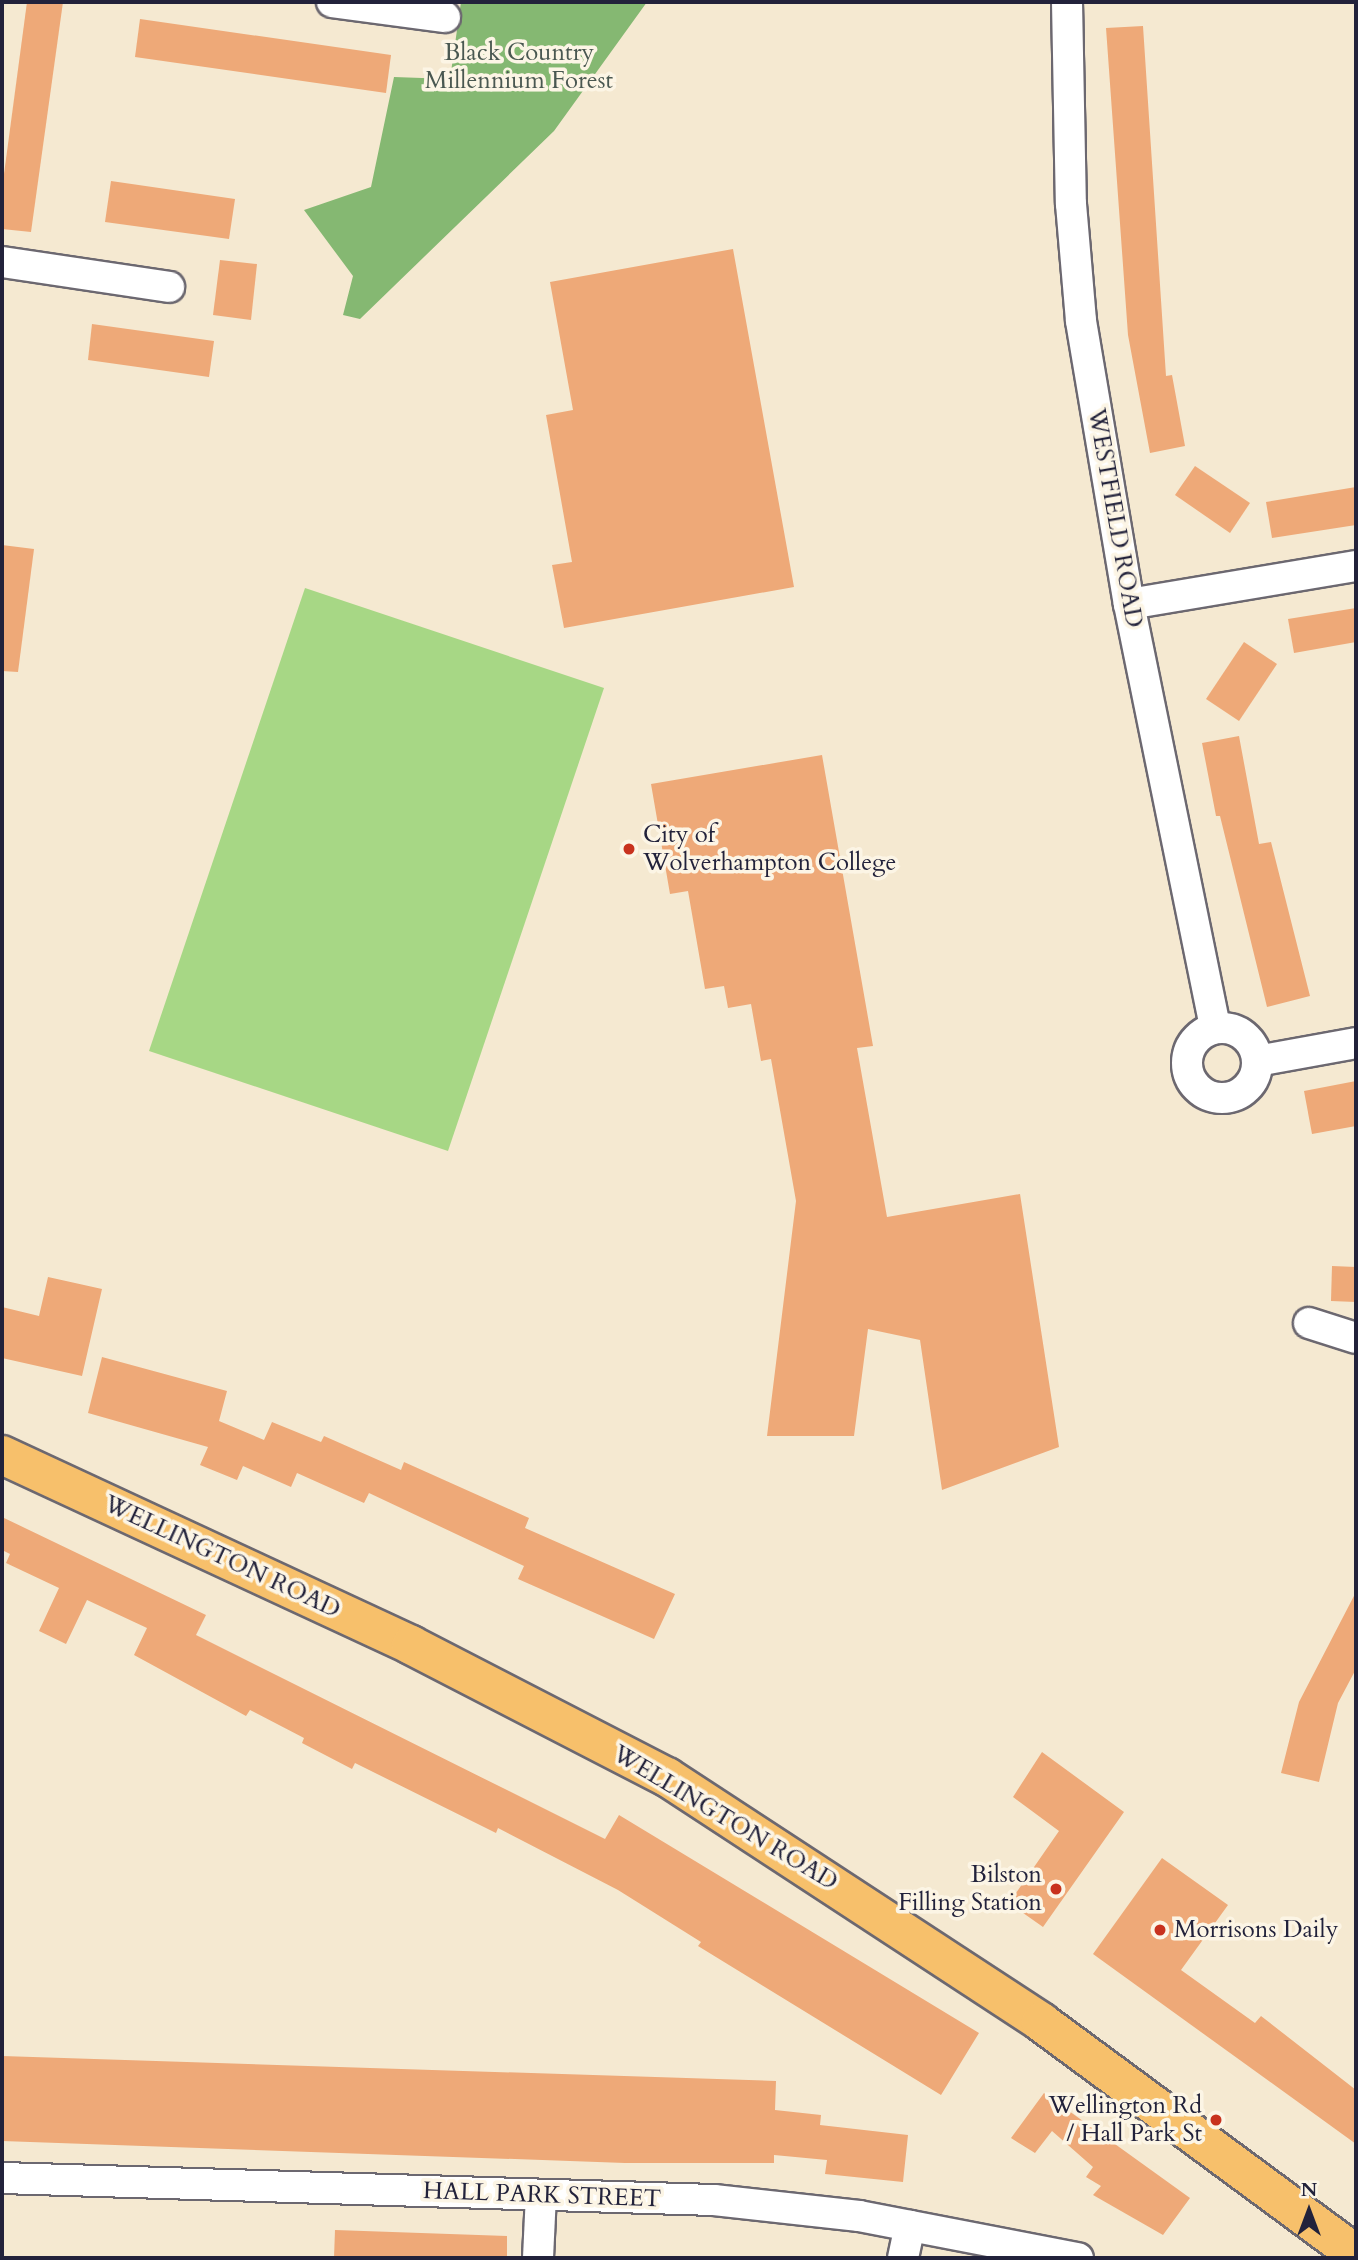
<!DOCTYPE html>
<html>
<head>
<meta charset="utf-8">
<style>
	body { margin:0 }
	#map { position:relative; width:1358px; height:2260px; overflow:hidden; background:#f5e9d1; font-family:Cardo,serif }
	div>[style] { position:absolute }
	.green>* { inset:0; background:#a7d785 }
	.forest>* { inset:0; background:#85b872 }
	.building>* { inset:0; background:#eea978 }
	.roads { filter:drop-shadow(2px 0 #6c6870) drop-shadow(-2px 0 #6c6870) drop-shadow(0 2px #6c6870) drop-shadow(0 -2px #6c6870) }
	.street>* { height:30px; margin:-15px; padding:0 15px; transform-origin:15px; border-radius:15px; background:#fff }
	.street>.ring { margin:-15px; padding:0; box-sizing:content-box; background:none; border:30px solid #fff; border-radius:50% }
	.highway>* { height:38px; margin:-19px; padding:0 19px; transform-origin:19px; border-radius:19px; background:#f7c06b }
	.dots>* { width:19px; height:19px; translate:-50% -50%; box-sizing:border-box; border:4px solid #fcf5e5; border-radius:50% }
	span { translate:-50% -50%; white-space:nowrap; text-align:center; line-height:1.15; -webkit-text-stroke:7px #fcf5e5; paint-order:stroke }
	.park-label { font-size:24px; color:#4a5851 }
	.street-label { font-size:24px; color:#22223b }
	.poi-label { font-size:24px; color:#22223b }
	.left { translate:0 -50%; text-align:left }
	.right { translate:-100% -50%; text-align:right }
	.frame { position:absolute; inset:0; border:4px solid #22223b; pointer-events:none }
	.north { position:absolute; left:1274px; top:2176px; width:70px; height:70px; -webkit-text-stroke:5px #fcf5e5; paint-order:stroke; rotate:0deg; font-size:19px; font-weight:700; line-height:28px; text-align:center; color:#22223b }
	.north::after { content:''; display:block; margin:auto; width:24px; height:32px; background:#22223b; clip-path:polygon(50% 0,100% 100%,50% 72%,0 100%) }
</style>
</head>
<body>
<div id="map">
	<div class="green">
		<i style="clip-path:polygon(305px 588px,604px 688px,448px 1151px,149px 1051px)"></i>
	</div>
	<div class="forest">
		<i style="clip-path:polygon(461px 2px,647px 2px,554px 131px,360px 319px,343px 315px,353px 276px,304px 210px,371px 187px,394px 77px,450px 79px)"></i>
	</div>
	<div class="building">
		<i style="clip-path:polygon(27px 2px,63px 2px,31px 232px,2px 229px,2px 189px)"></i>
		<i style="clip-path:polygon(140px 19px,391px 55px,386px 93px,135px 57px)"></i>
		<i style="clip-path:polygon(1143px 26px,1166px 376px,1172px 375px,1185px 446px,1150px 453px,1128px 335px,1106px 28px)"></i>
		<i style="clip-path:polygon(111px 181px,235px 199px,229px 239px,105px 222px)"></i>
		<i style="clip-path:polygon(733px 249px,794px 587px,564px 628px,552px 565px,572px 562px,546px 415px,573px 410px,550px 282px)"></i>
		<i style="clip-path:polygon(220px 260px,257px 264px,251px 320px,213px 315px)"></i>
		<i style="clip-path:polygon(92px 324px,214px 341px,209px 377px,88px 360px)"></i>
		<i style="clip-path:polygon(1195px 466px,1250px 503px,1230px 533px,1175px 495px)"></i>
		<i style="clip-path:polygon(1356px 487px,1356px 525px,1272px 538px,1266px 502px)"></i>
		<i style="clip-path:polygon(2px 545px,34px 549px,18px 672px,2px 671px)"></i>
		<i style="clip-path:polygon(1356px 608px,1356px 642px,1294px 653px,1288px 619px)"></i>
		<i style="clip-path:polygon(1244px 642px,1277px 664px,1239px 721px,1206px 699px)"></i>
		<i style="clip-path:polygon(1239px 736px,1259px 844px,1271px 842px,1310px 996px,1267px 1007px,1220px 816px,1216px 816px,1202px 743px)"></i>
		<i style="clip-path:polygon(822px 755px,873px 1046px,857px 1048px,887px 1217px,1020px 1194px,1059px 1447px,942px 1490px,920px 1340px,868px 1329px,854px 1436px,767px 1436px,796px 1201px,771px 1059px,761px 1061px,751px 1004px,728px 1008px,724px 986px,705px 989px,688px 891px,670px 894px,651px 784px)"></i>
		<i style="clip-path:polygon(1356px 1081px,1356px 1126px,1312px 1134px,1304px 1091px)"></i>
		<i style="clip-path:polygon(1332px 1266px,1356px 1267px,1356px 1302px,1331px 1301px)"></i>
		<i style="clip-path:polygon(48px 1277px,102px 1289px,82px 1376px,2px 1358px,2px 1307px,39px 1316px)"></i>
		<i style="clip-path:polygon(102px 1357px,227px 1391px,219px 1421px,264px 1440px,272px 1422px,321px 1442px,324px 1436px,401px 1470px,404px 1462px,529px 1518px,525px 1528px,675px 1594px,654px 1639px,518px 1579px,524px 1566px,369px 1493px,364px 1503px,297px 1473px,291px 1487px,243px 1466px,237px 1480px,200px 1465px,208px 1447px,88px 1413px)"></i>
		<i style="clip-path:polygon(2px 1517px,206px 1615px,196px 1635px,605px 1839px,619px 1815px,979px 2033px,941px 2095px,698px 1946px,701px 1942px,618px 1890px,498px 1828px,496px 1833px,355px 1763px,352px 1769px,302px 1743px,304px 1738px,250px 1710px,246px 1716px,134px 1655px,147px 1628px,87px 1600px,66px 1644px,39px 1631px,59px 1588px,6px 1563px,10px 1554px,2px 1550px)"></i>
		<i style="clip-path:polygon(1356px 1592px,1356px 1669px,1338px 1703px,1319px 1782px,1281px 1773px,1299px 1702px)"></i>
		<i style="clip-path:polygon(1042px 1752px,1124px 1812px,1043px 1927px,1009px 1903px,1059px 1831px,1013px 1797px)"></i>
		<i style="clip-path:polygon(1162px 1858px,1228px 1905px,1181px 1970px,1255px 2023px,1261px 2016px,1356px 2090px,1356px 2144px,1093px 1954px)"></i>
		<i style="clip-path:polygon(2px 2056px,776px 2081px,775px 2110px,821px 2115px,820px 2125px,908px 2135px,903px 2182px,825px 2174px,827px 2160px,774px 2155px,774px 2163px,625px 2163px,2px 2141px)"></i>
		<i style="clip-path:polygon(1044px 2093px,1190px 2198px,1163px 2235px,1093px 2195px,1101px 2186px,1086px 2177px,1093px 2167px,1052px 2131px,1035px 2153px,1011px 2138px)"></i>
		<i style="clip-path:polygon(335px 2230px,507px 2236px,507px 2258px,334px 2258px)"></i>
	</div>
	<div class="roads">
		<div class="street">
			<i style="left:332px;top:2px;width:114px;rotate:7.6deg"></i>
			<i style="left:1067px;top:2px;width:202px;rotate:88.9deg"></i>
			<i style="left:1071px;top:204px;width:117px;rotate:85.1deg"></i>
			<i style="left:1081px;top:321px;width:287px;rotate:80.4deg"></i>
			<i style="left:1129px;top:604px;width:433px;rotate:78.5deg"></i>
			<i style="left:2px;top:262px;width:169px;rotate:8.5deg"></i>
			<i style="left:1129px;top:604px;width:230px;rotate:-9.5deg"></i>
			<i class="ring" style="left:1187px;top:1028px;width:40px;height:40px"></i>
			<i style="left:1257px;top:1061px;width:101px;rotate:-10.3deg"></i>
			<i style="left:1309px;top:1323px;width:49px;rotate:17.7deg"></i>
			<i style="left:2px;top:2178px;width:712px;rotate:1.77deg"></i>
			<i style="left:714px;top:2200px;width:146px;rotate:6.3deg"></i>
			<i style="left:859px;top:2216px;width:223px;rotate:10.9deg"></i>
			<i style="left:538px;top:2258px;width:63px;rotate:-87.3deg"></i>
			<i style="left:903px;top:2258px;width:33px;rotate:-78deg"></i>
		</div>
		<div class="highway">
			<i style="left:2px;top:1455px;width:451px;rotate:24.9deg"></i>
			<i style="left:411px;top:1645px;width:288px;rotate:27.3deg"></i>
			<i style="left:667px;top:1777px;width:447px;rotate:33.2deg"></i>
			<i style="left:1041px;top:2022px;width:391px;rotate:36.4deg"></i>
		</div>
	</div>
	<div class="dots">
		<i style="left:629px;top:849px;background:#c8321e"></i>
		<i style="left:1056px;top:1889px;background:#c8321e"></i>
		<i style="left:1160px;top:1930px;background:#c8321e"></i>
		<i style="left:1216px;top:2120px;background:#c8321e"></i>
	</div>
	<div class="park-label">
		<span style="left:519px;top:67px">Black Country<br>Millennium Forest</span>
	</div>
	<div class="street-label">
		<span style="left:1115px;top:518px;rotate:80deg">WESTFIELD ROAD</span>
		<span style="left:222px;top:1557px;rotate:25deg">WELLINGTON ROAD</span>
		<span style="left:725px;top:1818px;rotate:31deg">WELLINGTON ROAD</span>
		<span style="left:542px;top:2195px;rotate:2deg">HALL PARK STREET</span>
	</div>
	<div class="poi-label">
		<span class="left" style="left:643px;top:849px">City of<br>Wolverhampton College</span>
		<span class="right" style="left:1042px;top:1889px">Bilston<br>Filling Station</span>
		<span class="left" style="left:1174px;top:1930px">Morrisons Daily</span>
		<span class="right" style="left:1202px;top:2120px">Wellington Rd<br>/ Hall Park St</span>
	</div>
	<div class="frame"></div>
	<div class="north">N</div>
</div>
</body>
</html>
